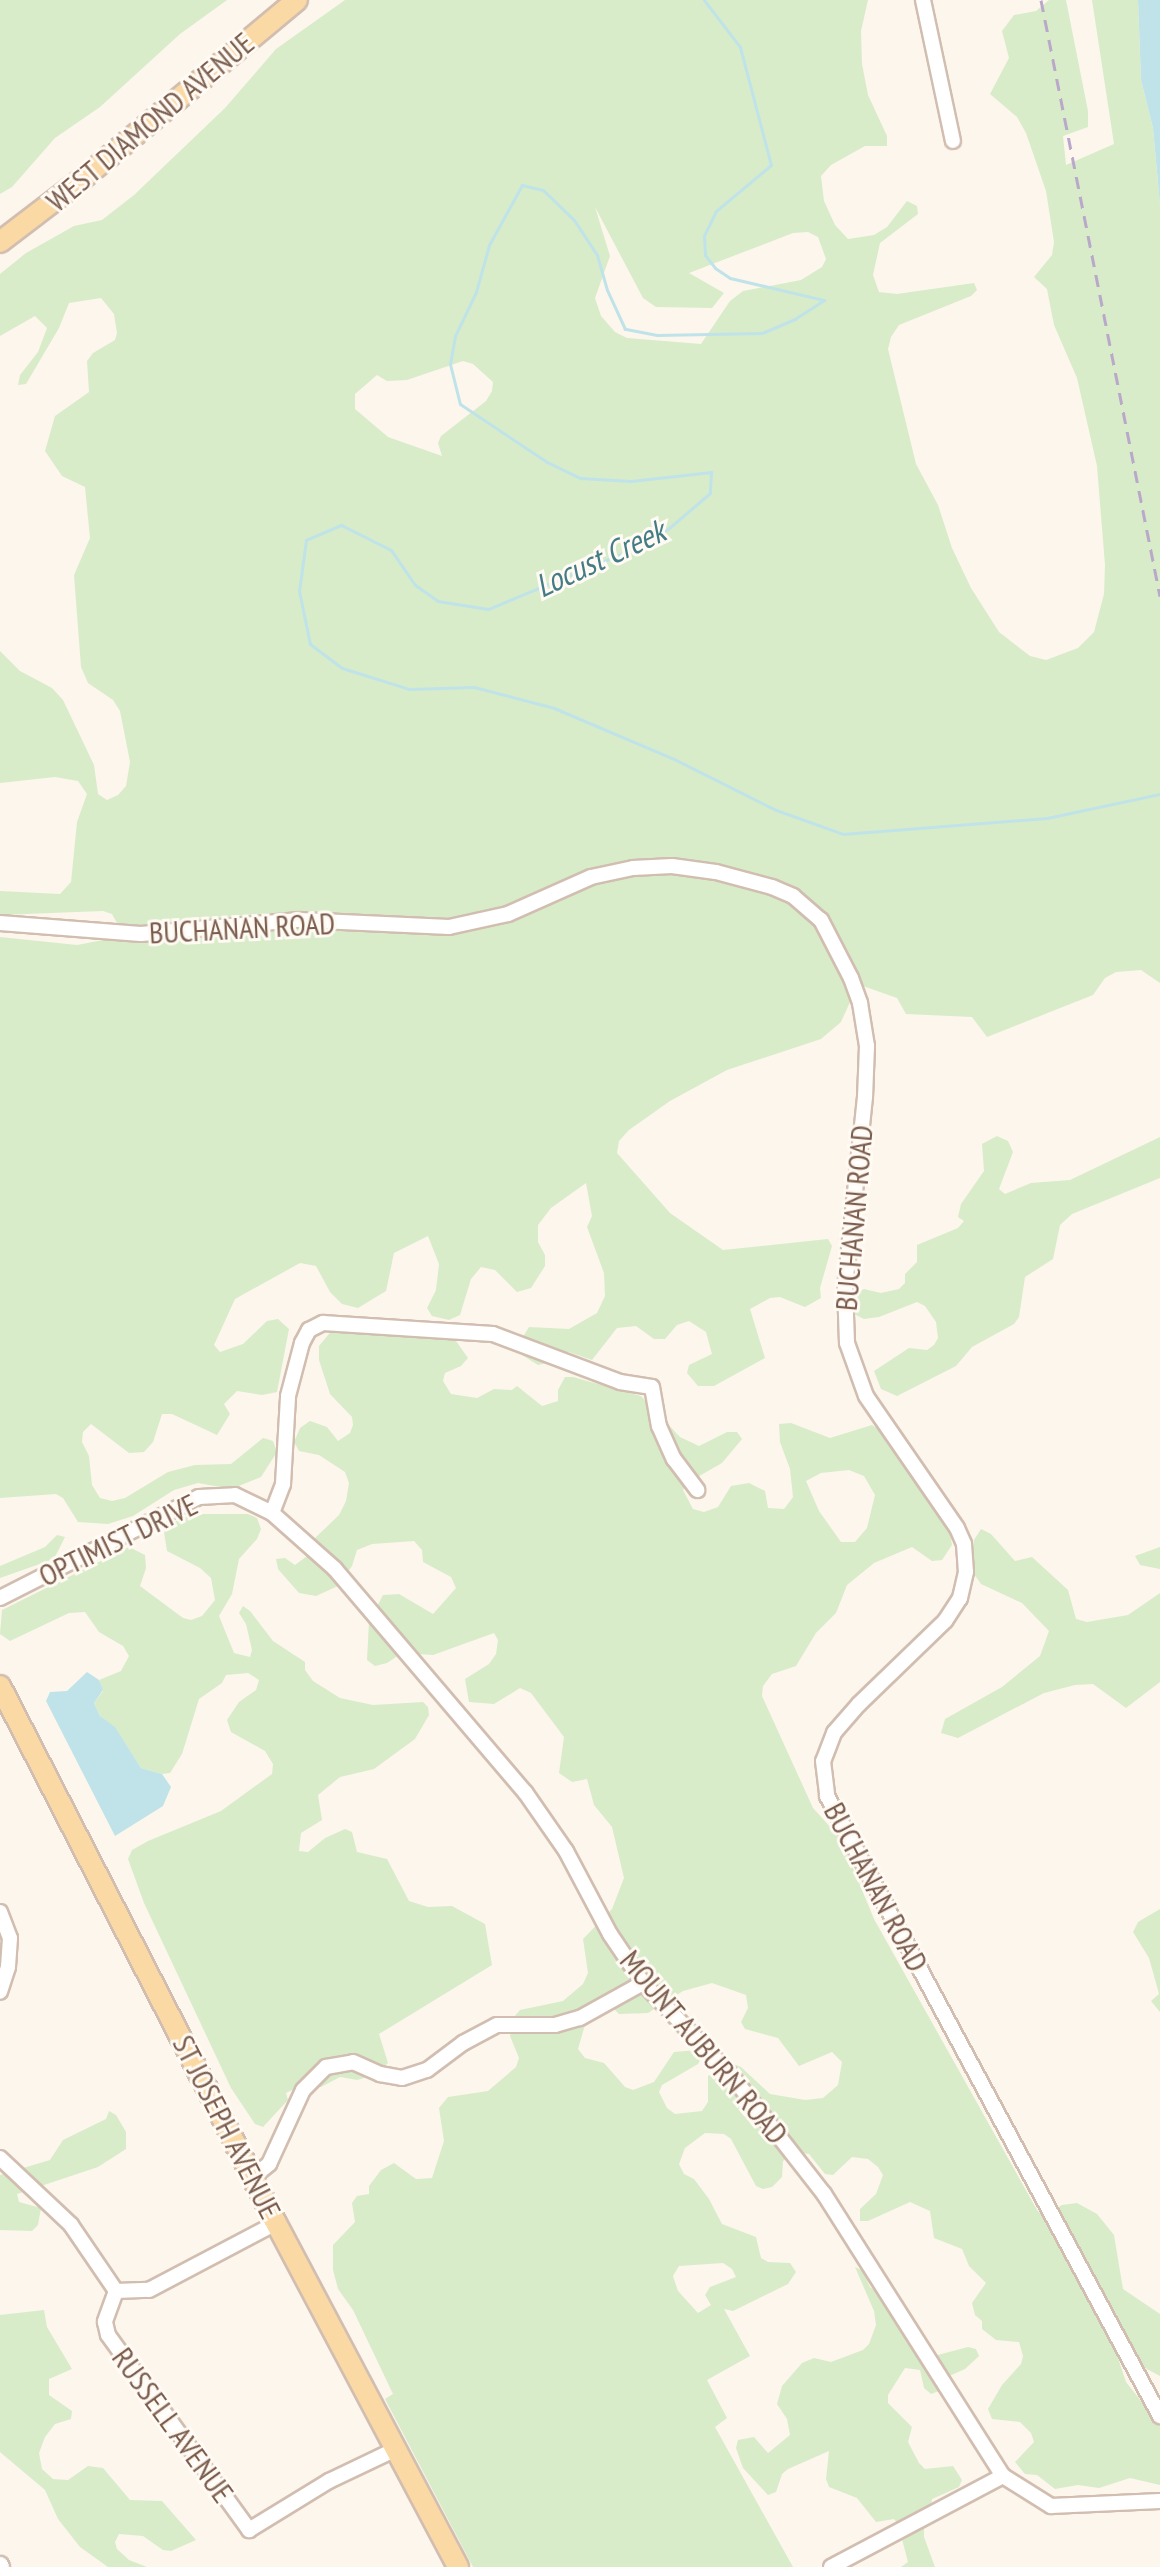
<!DOCTYPE html>
<html>
<head>
<meta charset="utf-8">
<style>
	body { margin:0 }
	#map { position:relative; width:1160px; height:2567px; overflow:hidden; background:#fdf6ec; font-family:"PT Sans Narrow",sans-serif }
	div>[style] { position:absolute }
	.green>* { inset:0; background:#d8ecc9 }
	.water>* { inset:0; background:#bfe3e8 }
	.stream>* { height:3px; margin:-1.5px; padding:0 1.5px; transform-origin:1.5px; border-radius:1.5px; background:#bfe3e8 }
	.roads { filter:drop-shadow(2px 0 #d1beb0) drop-shadow(-2px 0 #d1beb0) drop-shadow(0 2px #d1beb0) drop-shadow(0 -2px #d1beb0) }
	.minor>* { height:14px; margin:-7px; padding:0 7px; transform-origin:7px; border-radius:7px; background:#fff }
	.tertiary>* { height:16px; margin:-8px; padding:0 8px; transform-origin:8px; border-radius:8px; background:#fff }
	.primary>* { height:20px; margin:-10px; padding:0 10px; transform-origin:10px; border-radius:10px; background:#fbd9a5 }
	.rail>* { height:3px; margin-top:-1.5px; transform-origin:0; background:repeating-linear-gradient(90deg,#b9a8c9 0 12px,transparent 0 20px) }
	span { translate:-50% -50%; white-space:nowrap; text-align:center; line-height:1.15; -webkit-text-stroke:6px #fffaf3; paint-order:stroke }
	.street-label { font-size:30px; color:#7a5c4d }
	.water-label { font-size:32px; color:#437c86; font-style:italic }
</style>
</head>
<body>
<div id="map">
	<div class="green">
		<i style="clip-path:polygon(0 0,227px 0,180px 34px,100px 107px,55px 138px,12px 187px,0 194px)"></i>
		<i style="clip-path:polygon(evenodd,345px 0,868px 0,861px 31px,862px 64px,868px 95px,887px 136px,887px 146px,865px 146px,831px 165px,821px 176px,824px 201px,835px 225px,848px 239px,874px 235px,887px 227px,907px 201px,917px 206px,918px 214px,880px 243px,873px 275px,879px 292px,897px 294px,974px 283px,977px 290px,971px 296px,899px 325px,891px 337px,888px 349px,916px 464px,938px 505px,952px 548px,971px 588px,999px 632px,1030px 656px,1046px 660px,1078px 648px,1094px 632px,1104px 594px,1105px 565px,1097px 466px,1077px 378px,1054px 325px,1047px 289px,1034px 277px,1052px 255px,1054px 242px,1046px 191px,1026px 133px,1017px 117px,990px 94px,1009px 58px,1002px 31px,1014px 15px,1036px 11px,1049px 0,1066px 0,1088px 111px,1088px 127px,1063px 136px,1066px 165px,1114px 144px,1092px 0,1138px 0,1141px 80px,1153px 128px,1160px 205px,1160px 983px,1141px 970px,1116px 972px,1105px 978px,1093px 995px,987px 1037px,972px 1017px,906px 1014px,897px 998px,863px 986px,855px 991px,841px 1022px,821px 1039px,727px 1070px,670px 1101px,629px 1130px,619px 1141px,617px 1153px,670px 1213px,723px 1250px,828px 1239px,832px 1246px,820px 1288px,821px 1298px,805px 1307px,780px 1297px,770px 1298px,750px 1309px,765px 1358px,714px 1386px,698px 1386px,687px 1373px,689px 1365px,712px 1354px,706px 1332px,689px 1321px,677px 1325px,665px 1339px,654px 1339px,636px 1326px,617px 1328px,592px 1360px,569px 1352px,561px 1353px,556px 1361px,538px 1365px,522px 1355px,518px 1345px,529px 1327px,569px 1329px,597px 1313px,605px 1296px,604px 1273px,587px 1227px,592px 1216px,586px 1183px,551px 1208px,538px 1225px,538px 1242px,545px 1255px,545px 1266px,531px 1288px,517px 1292px,495px 1270px,481px 1267px,471px 1279px,460px 1315px,449px 1320px,432px 1316px,427px 1308px,436px 1290px,439px 1264px,428px 1236px,394px 1253px,386px 1291px,358px 1308px,342px 1304px,330px 1292px,316px 1266px,300px 1263px,235px 1299px,214px 1345px,220px 1352px,243px 1344px,267px 1321px,278px 1319px,289px 1329px,277px 1392px,262px 1395px,237px 1391px,224px 1404px,230px 1414px,217px 1435px,172px 1414px,162px 1414px,153px 1442px,144px 1452px,129px 1453px,91px 1424px,83px 1432px,82px 1442px,89px 1456px,92px 1485px,100px 1498px,112px 1501px,125px 1498px,168px 1472px,195px 1465px,231px 1464px,263px 1438px,273px 1441px,277px 1452px,261px 1477px,231px 1489px,198px 1483px,174px 1490px,133px 1516px,108px 1524px,78px 1522px,63px 1498px,56px 1494px,0 1498px,0 937px,77px 945px,103px 940px,115px 933px,118px 925px,112px 914px,103px 911px,0 915px,0 891px,60px 894px,71px 882px,77px 822px,87px 794px,78px 781px,55px 777px,0 783px,0 651px,20px 671px,52px 688px,63px 700px,94px 765px,98px 794px,107px 800px,118px 795px,126px 786px,130px 762px,120px 711px,113px 700px,88px 683px,81px 667px,74px 575px,90px 538px,85px 487px,62px 476px,45px 451px,55px 416px,89px 392px,87px 361px,93px 353px,115px 340px,117px 333px,114px 314px,101px 298px,69px 303px,59px 328px,26px 384px,18px 385px,20px 375px,38px 352px,47px 328px,35px 316px,0 336px,0 274px,26px 253px,74px 226px,102px 220px,134px 195px,225px 108px,276px 49px,345px 0,595px 207px,643px 298px,656px 307px,712px 308px,724px 293px,689px 273px,793px 233px,808px 232px,818px 237px,826px 259px,822px 267px,801px 280px,743px 291px,730px 301px,701px 344px,627px 338px,615px 332px,601px 316px,595px 298px,610px 256px,595px 207px,345px 0,463px 361px,473px 364px,493px 382px,492px 391px,486px 401px,441px 436px,438px 443px,442px 456px,388px 437px,355px 409px,355px 394px,377px 375px,387px 381px,407px 380px,463px 361px)"></i>
		<i style="clip-path:polygon(997px 1136px,1008px 1141px,1013px 1152px,999px 1189px,1005px 1194px,1031px 1183px,1070px 1180px,1160px 1137px,1160px 1178px,1072px 1214px,1060px 1225px,1053px 1259px,1025px 1277px,1019px 1317px,1014px 1324px,972px 1347px,956px 1366px,897px 1396px,881px 1389px,874px 1371px,909px 1348px,927px 1350px,934px 1345px,938px 1338px,936px 1322px,925px 1306px,917px 1302px,879px 1317px,864px 1319px,854px 1314px,855px 1294px,864px 1289px,881px 1293px,899px 1289px,905px 1283px,905px 1274px,917px 1262px,917px 1245px,958px 1228px,964px 1221px,958px 1217px,961px 1204px,984px 1171px,982px 1144px)"></i>
		<i style="clip-path:polygon(evenodd,398px 1328px,456px 1341px,468px 1358px,461px 1366px,445px 1373px,443px 1381px,451px 1394px,477px 1398px,494px 1389px,512px 1390px,517px 1386px,542px 1406px,558px 1401px,558px 1390px,565px 1377px,573px 1377px,641px 1396px,680px 1437px,699px 1446px,727px 1432px,737px 1432px,742px 1439px,722px 1463px,687px 1483px,683px 1490px,693px 1509px,704px 1512px,718px 1507px,731px 1486px,749px 1483px,765px 1491px,768px 1508px,784px 1509px,793px 1497px,790px 1469px,780px 1442px,779px 1424px,791px 1423px,830px 1438px,872px 1425px,891px 1437px,949px 1526px,952px 1545px,942px 1560px,932px 1561px,912px 1547px,874px 1563px,847px 1585px,836px 1613px,816px 1633px,796px 1666px,772px 1674px,763px 1686px,762px 1696px,813px 1808px,841px 1839px,874px 1919px,1037px 2210px,1043px 2216px,1062px 2205px,1077px 2203px,1097px 2214px,1114px 2235px,1123px 2289px,1160px 2314px,1160px 2376px,1126px 2358px,1118px 2358px,1126px 2382px,1160px 2425px,1160px 2485px,1130px 2478px,1099px 2488px,1078px 2485px,1055px 2489px,1037px 2475px,1025px 2474px,1015px 2462px,1034px 2442px,1031px 2433px,1020px 2422px,992px 2419px,988px 2409px,1002px 2385px,1021px 2364px,1023px 2356px,1019px 2342px,996px 2340px,982px 2329px,982px 2321px,975px 2315px,972px 2303px,986px 2283px,969px 2266px,962px 2249px,934px 2238px,930px 2211px,910px 2202px,868px 2221px,860px 2221px,860px 2209px,876px 2194px,883px 2175px,878px 2167px,868px 2159px,852px 2157px,833px 2175px,825px 2174px,809px 2154px,796px 2152px,783px 2161px,782px 2177px,772px 2187px,763px 2189px,756px 2186px,731px 2139px,724px 2134px,705px 2133px,685px 2148px,679px 2164px,684px 2174px,694px 2179px,709px 2199px,722px 2224px,756px 2237px,761px 2258px,768px 2262px,790px 2263px,796px 2272px,788px 2284px,733px 2311px,724px 2309px,750px 2356px,707px 2380px,727px 2418px,715px 2427px,793px 2567px,473px 2567px,385px 2399px,393px 2394px,353px 2310px,338px 2289px,333px 2270px,333px 2245px,355px 2222px,352px 2203px,357px 2196px,369px 2194px,369px 2186px,381px 2170px,394px 2163px,416px 2179px,432px 2178px,444px 2141px,439px 2108px,448px 2097px,488px 2091px,516px 2067px,519px 2058px,510px 2036px,514px 2017px,520px 2010px,563px 2001px,583px 1984px,588px 1973px,583px 1939px,612px 1909px,624px 1878px,612px 1827px,594px 1805px,587px 1779px,572px 1782px,559px 1773px,564px 1737px,531px 1693px,520px 1688px,494px 1704px,469px 1702px,465px 1679px,489px 1664px,496px 1654px,498px 1640px,494px 1633px,433px 1655px,402px 1653px,387px 1663px,375px 1666px,367px 1660px,369px 1622px,383px 1595px,399px 1594px,433px 1614px,456px 1588px,451px 1577px,423px 1562px,422px 1550px,414px 1541px,372px 1544px,357px 1550px,352px 1566px,338px 1586px,316px 1596px,299px 1593px,278px 1569px,276px 1559px,285px 1558px,295px 1565px,307px 1556px,313px 1540px,339px 1515px,346px 1501px,349px 1483px,345px 1472px,319px 1455px,299px 1451px,294px 1442px,300px 1428px,310px 1421px,327px 1427px,338px 1441px,350px 1433px,353px 1425px,352px 1417px,330px 1394px,319px 1360px,319px 1346px,333px 1329px,398px 1328px,849px 1470px,864px 1476px,875px 1495px,867px 1528px,855px 1542px,841px 1542px,819px 1511px,806px 1481px,821px 1473px,849px 1470px,398px 1328px,712px 1983px,746px 1995px,748px 2008px,741px 2022px,745px 2029px,778px 2038px,799px 2066px,832px 2052px,842px 2062px,838px 2085px,823px 2098px,805px 2100px,770px 2094px,741px 2067px,726px 2061px,708px 2076px,708px 2102px,702px 2111px,675px 2114px,667px 2108px,659px 2092px,662px 2085px,698px 2064px,702px 2056px,698px 2050px,674px 2052px,654px 2082px,633px 2090px,625px 2087px,604px 2063px,585px 2058px,578px 2049px,589px 2011px,612px 2007px,619px 2014px,648px 2013px,683px 1991px,712px 1983px,398px 1328px,723px 2263px,732px 2269px,736px 2277px,710px 2287px,705px 2295px,711px 2305px,698px 2313px,678px 2291px,673px 2276px,679px 2266px,723px 2263px)"></i>
		<i style="clip-path:polygon(195px 1514px,248px 1514px,257px 1518px,261px 1529px,257px 1539px,239px 1559px,232px 1594px,219px 1616px,234px 1653px,250px 1657px,252px 1650px,246px 1624px,239px 1613px,243px 1606px,250px 1611px,273px 1641px,305px 1662px,305px 1670px,313px 1681px,340px 1698px,373px 1705px,423px 1702px,428px 1707px,429px 1715px,415px 1739px,374px 1769px,340px 1777px,318px 1795px,322px 1820px,301px 1833px,299px 1851px,308px 1852px,325px 1838px,345px 1829px,352px 1832px,357px 1852px,387px 1859px,409px 1901px,428px 1907px,452px 1906px,485px 1924px,492px 1965px,379px 2034px,388px 2063px,374px 2075px,357px 2080px,340px 2077px,321px 2087px,296px 2088px,286px 2093px,288px 2100px,263px 2127px,255px 2124px,231px 2088px,144px 1903px,128px 1859px,132px 1850px,148px 1841px,221px 1811px,272px 1774px,273px 1764px,265px 1751px,231px 1732px,227px 1720px,239px 1702px,256px 1690px,259px 1680px,248px 1673px,226px 1675px,222px 1683px,199px 1699px,182px 1754px,170px 1773px,162px 1774px,141px 1768px,115px 1728px,100px 1716px,94px 1703px,103px 1691px,99px 1680px,121px 1671px,129px 1656px,123px 1646px,99px 1632px,85px 1612px,69px 1613px,10px 1641px,0 1634px,2px 1610px,129px 1547px,145px 1555px,146px 1568px,140px 1586px,183px 1618px,191px 1620px,202px 1616px,215px 1600px,211px 1578px,200px 1568px,167px 1551px,164px 1532px,168px 1524px)"></i>
		<i style="clip-path:polygon(981px 1529px,991px 1534px,1015px 1561px,1032px 1557px,1068px 1590px,1076px 1619px,1087px 1622px,1128px 1615px,1160px 1593px,1160px 1682px,1126px 1708px,1093px 1684px,1075px 1685px,1044px 1693px,958px 1738px,941px 1733px,945px 1719px,1002px 1687px,1040px 1656px,1049px 1631px,1022px 1603px,981px 1584px,974px 1574px,971px 1559px,974px 1540px)"></i>
		<i style="clip-path:polygon(57px 1535px,65px 1537px,54px 1559px,0 1578px,0 1566px,45px 1547px)"></i>
		<i style="clip-path:polygon(1160px 1547px,1160px 1569px,1140px 1565px,1135px 1556px)"></i>
		<i style="clip-path:polygon(1160px 1909px,1160px 2012px,1151px 2001px,1159px 1994px,1149px 1958px,1133px 1932px,1138px 1922px)"></i>
		<i style="clip-path:polygon(109px 2111px,116px 2115px,126px 2132px,126px 2149px,98px 2167px,17px 2194px,19px 2202px,41px 2208px,38px 2225px,32px 2231px,0 2230px,0 2175px,50px 2160px,63px 2140px,106px 2119px)"></i>
		<i style="clip-path:polygon(855px 2267px,863px 2271px,870px 2287px,912px 2322px,934px 2356px,968px 2347px,976px 2349px,979px 2356px,965px 2369px,947px 2377px,939px 2391px,931px 2394px,924px 2388px,920px 2370px,905px 2368px,888px 2395px,888px 2403px,912px 2427px,908px 2442px,919px 2463px,925px 2469px,953px 2466px,962px 2480px,959px 2487px,932px 2499px,931px 2507px,936px 2519px,924px 2529px,924px 2537px,935px 2567px,901px 2567px,908px 2562px,898px 2524px,894px 2519px,876px 2522px,857px 2498px,829px 2487px,826px 2479px,829px 2451px,788px 2469px,782px 2474px,776px 2492px,768px 2495px,743px 2468px,736px 2448px,738px 2440px,754px 2437px,768px 2453px,790px 2435px,787px 2419px,777px 2404px,782px 2386px,802px 2363px,814px 2358px,831px 2362px,863px 2350px,869px 2344px,876px 2325px,874px 2311px)"></i>
		<i style="clip-path:polygon(44px 2310px,47px 2327px,72px 2369px,49px 2379px,49px 2395px,72px 2411px,71px 2419px,55px 2424px,45px 2437px,39px 2453px,42px 2469px,53px 2479px,68px 2480px,88px 2466px,103px 2468px,130px 2500px,162px 2501px,196px 2540px,171px 2551px,163px 2550px,143px 2536px,119px 2534px,115px 2542px,117px 2549px,129px 2560px,147px 2567px,108px 2567px,80px 2547px,58px 2519px,45px 2490px,0 2452px,0 2315px)"></i>
	</div>
	<div class="water">
		<i style="clip-path:polygon(1138px 0,1160px 0,1160px 205px,1153px 128px,1141px 80px)"></i>
		<i style="clip-path:polygon(87px 1672px,99px 1680px,103px 1690px,94px 1703px,100px 1716px,115px 1727px,141px 1768px,162px 1774px,171px 1787px,163px 1806px,115px 1836px,46px 1701px,50px 1692px,67px 1691px)"></i>
	</div>
	<div class="stream">
		<i style="left:704px;top:0;width:59px;rotate:52.5deg"></i>
		<i style="left:740px;top:47px;width:122px;rotate:75.3deg"></i>
		<i style="left:771px;top:165px;width:72px;rotate:140.1deg"></i>
		<i style="left:716px;top:211px;width:28px;rotate:116deg"></i>
		<i style="left:704px;top:236px;width:19px;rotate:87deg"></i>
		<i style="left:705px;top:255px;width:16px;rotate:52deg"></i>
		<i style="left:715px;top:268px;width:18px;rotate:34deg"></i>
		<i style="left:730px;top:278px;width:97px;rotate:13.2deg"></i>
		<i style="left:824px;top:300px;width:35px;rotate:147deg"></i>
		<i style="left:795px;top:319px;width:36px;rotate:157deg"></i>
		<i style="left:762px;top:333px;width:105px;rotate:178.9deg"></i>
		<i style="left:657px;top:335px;width:33px;rotate:-169deg"></i>
		<i style="left:625px;top:329px;width:43px;rotate:-114.8deg"></i>
		<i style="left:607px;top:290px;width:36px;rotate:-106deg"></i>
		<i style="left:597px;top:255px;width:42px;rotate:-123.3deg"></i>
		<i style="left:574px;top:220px;width:43px;rotate:-135.9deg"></i>
		<i style="left:543px;top:190px;width:22px;rotate:-167deg"></i>
		<i style="left:522px;top:185px;width:68px;rotate:118.8deg"></i>
		<i style="left:489px;top:245px;width:49px;rotate:105.5deg"></i>
		<i style="left:476px;top:292px;width:49px;rotate:115.5deg"></i>
		<i style="left:455px;top:336px;width:28px;rotate:100deg"></i>
		<i style="left:450px;top:364px;width:41px;rotate:76deg"></i>
		<i style="left:460px;top:404px;width:105px;rotate:33.7deg"></i>
		<i style="left:547px;top:462px;width:37px;rotate:26deg"></i>
		<i style="left:580px;top:478px;width:51px;rotate:3.4deg"></i>
		<i style="left:631px;top:481px;width:81px;rotate:-6.4deg"></i>
		<i style="left:711px;top:472px;width:21px;rotate:93deg"></i>
		<i style="left:710px;top:493px;width:54px;rotate:139.5deg"></i>
		<i style="left:669px;top:528px;width:42px;rotate:149.7deg"></i>
		<i style="left:633px;top:549px;width:157px;rotate:157.5deg"></i>
		<i style="left:488px;top:609px;width:51px;rotate:-170.9deg"></i>
		<i style="left:438px;top:601px;width:28px;rotate:-145deg"></i>
		<i style="left:415px;top:585px;width:42px;rotate:-124.4deg"></i>
		<i style="left:391px;top:550px;width:56px;rotate:-153.4deg"></i>
		<i style="left:341px;top:525px;width:38px;rotate:157deg"></i>
		<i style="left:306px;top:540px;width:51px;rotate:97.8deg"></i>
		<i style="left:299px;top:591px;width:54px;rotate:78.3deg"></i>
		<i style="left:310px;top:644px;width:40px;rotate:37deg"></i>
		<i style="left:342px;top:668px;width:70px;rotate:17.4deg"></i>
		<i style="left:409px;top:689px;width:65px;rotate:-1.8deg"></i>
		<i style="left:474px;top:687px;width:83px;rotate:14.7deg"></i>
		<i style="left:554px;top:708px;width:130px;rotate:23deg"></i>
		<i style="left:674px;top:759px;width:114px;rotate:26.6deg"></i>
		<i style="left:776px;top:810px;width:71px;rotate:19.7deg"></i>
		<i style="left:843px;top:834px;width:205px;rotate:-4.5deg"></i>
		<i style="left:1047px;top:818px;width:116px;rotate:-12deg"></i>
	</div>
	<div class="roads">
		<div class="minor">
			<i style="left:923px;top:0;width:144px;rotate:78deg"></i>
			<i style="left:0;top:923px;width:141px;rotate:4.5deg"></i>
			<i style="left:141px;top:934px;width:159px;rotate:-5.1deg"></i>
			<i style="left:299px;top:920px;width:150px;rotate:2.7deg"></i>
			<i style="left:449px;top:927px;width:60px;rotate:-12.4deg"></i>
			<i style="left:508px;top:914px;width:91px;rotate:-24deg"></i>
			<i style="left:591px;top:877px;width:43px;rotate:-12.1deg"></i>
			<i style="left:633px;top:868px;width:39px;rotate:-3deg"></i>
			<i style="left:672px;top:866px;width:44px;rotate:7.8deg"></i>
			<i style="left:716px;top:872px;width:58px;rotate:15deg"></i>
			<i style="left:772px;top:887px;width:23px;rotate:23deg"></i>
			<i style="left:793px;top:896px;width:37px;rotate:41deg"></i>
			<i style="left:821px;top:920px;width:65px;rotate:62.7deg"></i>
			<i style="left:851px;top:978px;width:27px;rotate:70deg"></i>
			<i style="left:860px;top:1003px;width:44px;rotate:80.8deg"></i>
			<i style="left:867px;top:1046px;width:51px;rotate:92.2deg"></i>
			<i style="left:865px;top:1097px;width:190px;rotate:96deg"></i>
			<i style="left:845px;top:1286px;width:57px;rotate:88deg"></i>
			<i style="left:847px;top:1343px;width:56px;rotate:70.3deg"></i>
			<i style="left:866px;top:1396px;width:160px;rotate:55.4deg"></i>
			<i style="left:957px;top:1528px;width:17px;rotate:66deg"></i>
			<i style="left:964px;top:1544px;width:28px;rotate:86deg"></i>
			<i style="left:966px;top:1572px;width:27px;rotate:103deg"></i>
			<i style="left:960px;top:1598px;width:27px;rotate:123deg"></i>
			<i style="left:945px;top:1621px;width:120px;rotate:136deg"></i>
			<i style="left:859px;top:1704px;width:38px;rotate:131deg"></i>
			<i style="left:834px;top:1733px;width:30px;rotate:111deg"></i>
			<i style="left:823px;top:1761px;width:35px;rotate:83deg"></i>
			<i style="left:827px;top:1796px;width:704px;rotate:61.76deg"></i>
			<i style="left:272px;top:1513px;width:31px;rotate:-69deg"></i>
			<i style="left:283px;top:1484px;width:88px;rotate:-86.7deg"></i>
			<i style="left:288px;top:1396px;width:55px;rotate:-75.2deg"></i>
			<i style="left:302px;top:1343px;width:15px;rotate:-62deg"></i>
			<i style="left:309px;top:1330px;width:16px;rotate:-27deg"></i>
			<i style="left:323px;top:1323px;width:170px;rotate:3.7deg"></i>
			<i style="left:493px;top:1334px;width:136px;rotate:20.7deg"></i>
			<i style="left:620px;top:1382px;width:32px;rotate:9deg"></i>
			<i style="left:652px;top:1387px;width:40px;rotate:80deg"></i>
			<i style="left:659px;top:1426px;width:36px;rotate:66deg"></i>
			<i style="left:674px;top:1459px;width:39px;rotate:53deg"></i>
			<i style="left:0;top:1598px;width:223px;rotate:-26.9deg"></i>
			<i style="left:199px;top:1497px;width:36px;rotate:-3deg"></i>
			<i style="left:235px;top:1495px;width:41px;rotate:25.9deg"></i>
			<i style="left:272px;top:1513px;width:84px;rotate:41.6deg"></i>
			<i style="left:335px;top:1569px;width:293px;rotate:49.6deg"></i>
			<i style="left:525px;top:1792px;width:72px;rotate:55.2deg"></i>
			<i style="left:566px;top:1851px;width:94px;rotate:62.1deg"></i>
			<i style="left:610px;top:1934px;width:59px;rotate:56deg"></i>
			<i style="left:643px;top:1983px;width:127px;rotate:46.3deg"></i>
			<i style="left:731px;top:2075px;width:151px;rotate:52deg"></i>
			<i style="left:824px;top:2194px;width:334px;rotate:57.6deg"></i>
			<i style="left:1003px;top:2476px;width:57px;rotate:32deg"></i>
			<i style="left:1051px;top:2506px;width:109px;rotate:-2.6deg"></i>
			<i style="left:0;top:1912px;width:28px;rotate:69deg"></i>
			<i style="left:10px;top:1938px;width:29px;rotate:94deg"></i>
			<i style="left:8px;top:1967px;width:26px;rotate:108deg"></i>
			<i style="left:0;top:2158px;width:98px;rotate:43.3deg"></i>
			<i style="left:71px;top:2225px;width:80px;rotate:55.7deg"></i>
			<i style="left:253px;top:2177px;width:21px;rotate:-39deg"></i>
			<i style="left:269px;top:2164px;width:81px;rotate:-65.3deg"></i>
			<i style="left:303px;top:2090px;width:33px;rotate:-45deg"></i>
			<i style="left:326px;top:2067px;width:27px;rotate:-10deg"></i>
			<i style="left:353px;top:2062px;width:30px;rotate:24deg"></i>
			<i style="left:380px;top:2074px;width:22px;rotate:10deg"></i>
			<i style="left:402px;top:2078px;width:26px;rotate:-18deg"></i>
			<i style="left:427px;top:2070px;width:45px;rotate:-36.9deg"></i>
			<i style="left:463px;top:2043px;width:38px;rotate:-28deg"></i>
			<i style="left:497px;top:2025px;width:58px"></i>
			<i style="left:555px;top:2025px;width:26px;rotate:-16deg"></i>
			<i style="left:580px;top:2018px;width:72px;rotate:-29.1deg"></i>
			<i style="left:116px;top:2291px;width:33px;rotate:110deg"></i>
			<i style="left:105px;top:2322px;width:13px;rotate:77deg"></i>
			<i style="left:108px;top:2335px;width:241px;rotate:54.1deg"></i>
			<i style="left:249px;top:2530px;width:94px;rotate:-31.5deg"></i>
			<i style="left:329px;top:2481px;width:74px;rotate:-25.5deg"></i>
			<i style="left:116px;top:2291px;width:33px;rotate:-2deg"></i>
			<i style="left:149px;top:2290px;width:144px;rotate:-27.8deg"></i>
			<i style="left:831px;top:2567px;width:195px;rotate:-27.9deg"></i>
		</div>
		<div class="tertiary">
			<i style="left:0;top:2565px;width:2px;rotate:63deg"></i>
		</div>
		<div class="primary">
			<i style="left:0;top:242px;width:102px;rotate:-37.4deg"></i>
			<i style="left:81px;top:180px;width:281px;rotate:-39.8deg"></i>
			<i style="left:0;top:1686px;width:604px;rotate:62.8deg"></i>
			<i style="left:276px;top:2223px;width:389px;rotate:62.1deg"></i>
		</div>
	</div>
	<div class="rail">
		<i style="left:1041px;top:0;width:608px;rotate:78.71deg"></i>
	</div>
	<div class="street-label">
		<span style="left:150px;top:122px;rotate:-40deg">WEST DIAMOND AVENUE</span>
		<span style="left:242px;top:928px;rotate:-3deg">BUCHANAN ROAD</span>
		<span style="left:854px;top:1218px;rotate:-85deg">BUCHANAN ROAD</span>
		<span style="left:118px;top:1540px;rotate:-26deg">OPTIMIST DRIVE</span>
		<span style="left:876px;top:1887px;rotate:62deg">BUCHANAN ROAD</span>
		<span style="left:704px;top:2047px;rotate:50deg">MOUNT AUBURN ROAD</span>
		<span style="left:227px;top:2127px;rotate:63deg">ST JOSEPH AVENUE</span>
		<span style="left:173px;top:2425px;rotate:54deg">RUSSELL AVENUE</span>
	</div>
	<div class="water-label">
		<span style="left:600px;top:558px;rotate:-25deg">Locust Creek</span>
	</div>
</div>
</body>
</html>
